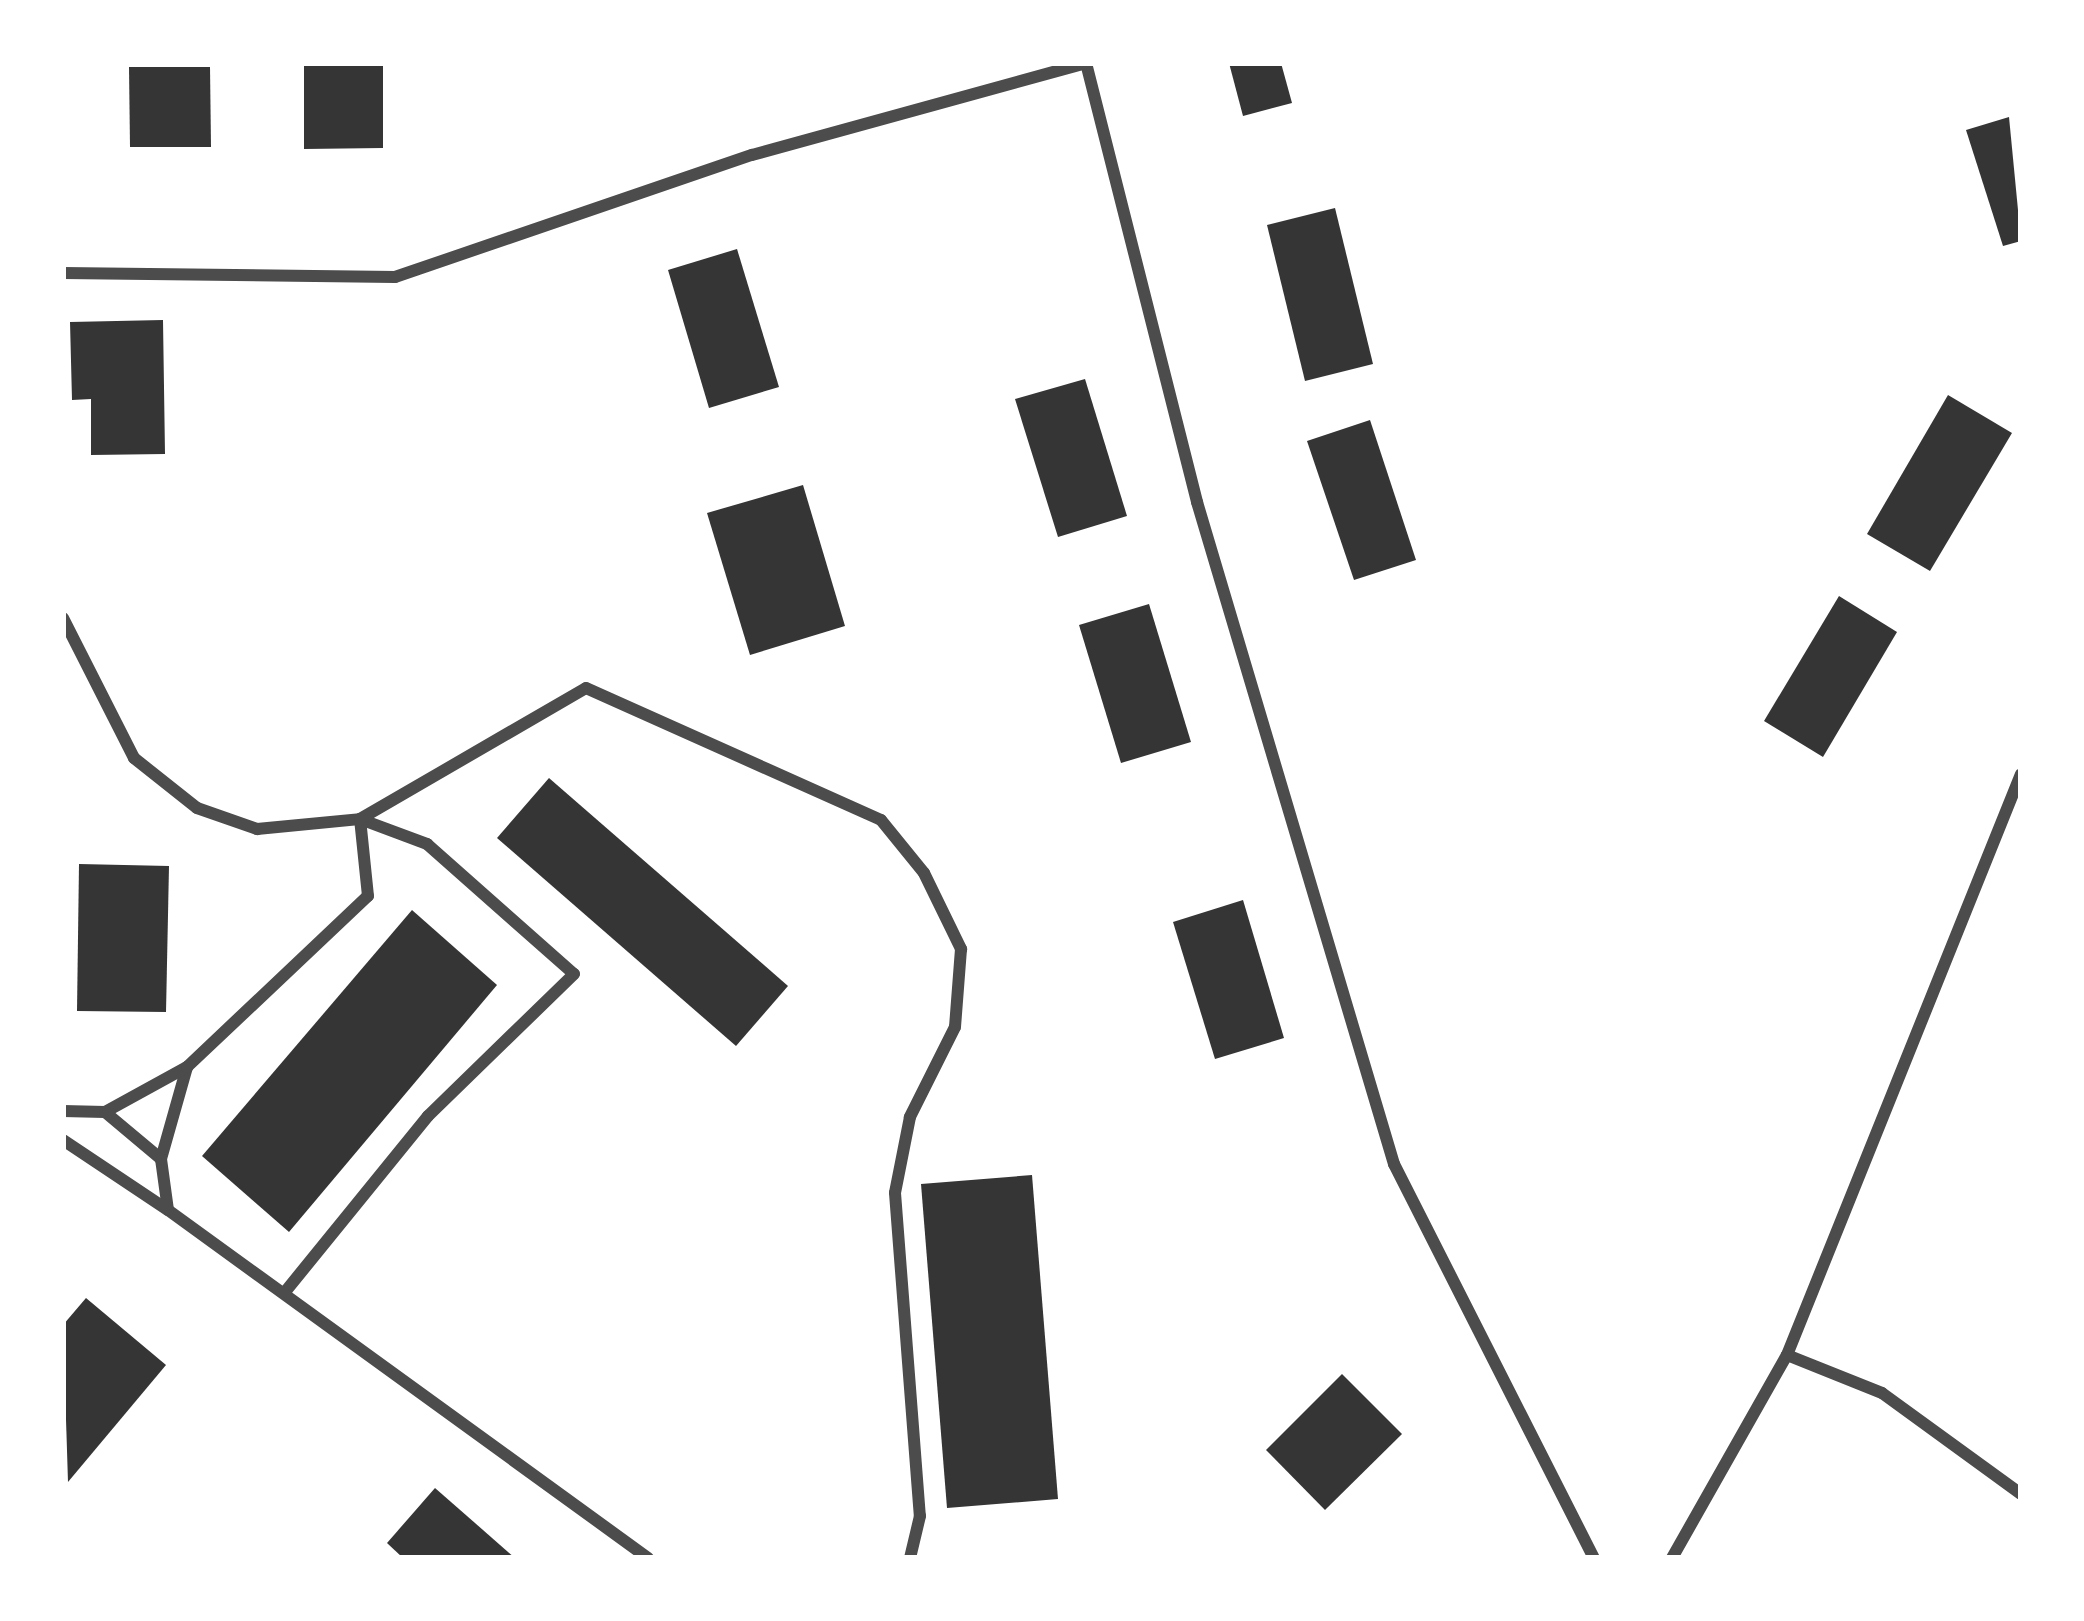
<!DOCTYPE html>
<html>
<head>
<meta charset="utf-8">
<style>
	body { margin:0 }
	#map { position:relative; width:2084px; height:1621px; overflow:hidden; background:#fff; font-family:Barlow,sans-serif }
	div>[style] { position:absolute }
	.building>* { inset:0; background:#353535 }
	.minor>* { height:12px; margin:-6px; padding:0 6px; transform-origin:6px; border-radius:6px; background:#4c4c4c }
	span { translate:-50% -50%; white-space:nowrap; text-align:center; line-height:1.15; -webkit-text-stroke:12px #fff; paint-order:stroke }
	.frame { position:absolute; inset:0; border:66px solid #fff; pointer-events:none }
</style>
</head>
<body>
<div id="map">
	<div class="building">
		<i style="clip-path:polygon(304px 63px,383px 63px,383px 148px,304px 149px)"></i>
		<i style="clip-path:polygon(1229px 63px,1281px 63px,1292px 103px,1243px 116px)"></i>
		<i style="clip-path:polygon(129px 67px,210px 67px,211px 147px,130px 147px)"></i>
		<i style="clip-path:polygon(2009px 117px,2021px 241px,2003px 246px,1966px 130px)"></i>
		<i style="clip-path:polygon(1335px 208px,1373px 364px,1305px 381px,1267px 225px)"></i>
		<i style="clip-path:polygon(737px 249px,779px 387px,709px 408px,668px 270px)"></i>
		<i style="clip-path:polygon(163px 320px,165px 454px,91px 455px,91px 399px,72px 400px,70px 322px)"></i>
		<i style="clip-path:polygon(1085px 379px,1127px 516px,1058px 537px,1015px 399px)"></i>
		<i style="clip-path:polygon(1948px 395px,2012px 433px,1930px 571px,1867px 534px)"></i>
		<i style="clip-path:polygon(1370px 420px,1416px 560px,1354px 580px,1307px 441px)"></i>
		<i style="clip-path:polygon(803px 485px,845px 626px,750px 655px,707px 513px)"></i>
		<i style="clip-path:polygon(1839px 596px,1897px 632px,1823px 757px,1764px 721px)"></i>
		<i style="clip-path:polygon(1149px 604px,1191px 742px,1121px 763px,1079px 625px)"></i>
		<i style="clip-path:polygon(549px 778px,788px 986px,736px 1046px,497px 838px)"></i>
		<i style="clip-path:polygon(79px 864px,169px 866px,166px 1012px,77px 1011px)"></i>
		<i style="clip-path:polygon(1243px 900px,1284px 1038px,1215px 1059px,1173px 922px)"></i>
		<i style="clip-path:polygon(412px 910px,497px 985px,289px 1232px,202px 1156px)"></i>
		<i style="clip-path:polygon(1032px 1175px,1058px 1499px,947px 1508px,921px 1184px)"></i>
		<i style="clip-path:polygon(86px 1298px,166px 1365px,68px 1482px,63px 1325px)"></i>
		<i style="clip-path:polygon(1342px 1374px,1402px 1434px,1325px 1510px,1266px 1450px)"></i>
		<i style="clip-path:polygon(435px 1488px,515px 1558px,403px 1558px,387px 1543px)"></i>
	</div>
	<div class="minor">
		<i style="left:1086px;top:63px;width:453px;rotate:75.8deg"></i>
		<i style="left:1197px;top:502px;width:691px;rotate:73.43deg"></i>
		<i style="left:1394px;top:1164px;width:442px;rotate:63.1deg"></i>
		<i style="left:63px;top:273px;width:332px;rotate:0.7deg"></i>
		<i style="left:395px;top:277px;width:377px;rotate:-18.9deg"></i>
		<i style="left:752px;top:155px;width:346px;rotate:-15.4deg"></i>
		<i style="left:63px;top:618px;width:157px;rotate:63.1deg"></i>
		<i style="left:134px;top:758px;width:80px;rotate:38.4deg"></i>
		<i style="left:197px;top:808px;width:64px;rotate:19.3deg"></i>
		<i style="left:257px;top:829px;width:103px;rotate:-5.5deg"></i>
		<i style="left:360px;top:819px;width:72px;rotate:20.5deg"></i>
		<i style="left:427px;top:844px;width:196px;rotate:41.5deg"></i>
		<i style="left:574px;top:974px;width:204px;rotate:135.8deg"></i>
		<i style="left:428px;top:1116px;width:228px;rotate:129.1deg"></i>
		<i style="left:187px;top:1067px;width:96px;rotate:105.8deg"></i>
		<i style="left:161px;top:1159px;width:51px;rotate:82.2deg"></i>
		<i style="left:168px;top:1210px;width:593px;rotate:35.94deg"></i>
		<i style="left:63px;top:1111px;width:42px;rotate:1.4deg"></i>
		<i style="left:105px;top:1112px;width:94px;rotate:-28.8deg"></i>
		<i style="left:187px;top:1067px;width:249px;rotate:-43.4deg"></i>
		<i style="left:368px;top:896px;width:77px;rotate:-95.9deg"></i>
		<i style="left:360px;top:819px;width:261px;rotate:-30.1deg"></i>
		<i style="left:586px;top:688px;width:323px;rotate:24.1deg"></i>
		<i style="left:881px;top:820px;width:68px;rotate:50.9deg"></i>
		<i style="left:924px;top:873px;width:85px;rotate:64deg"></i>
		<i style="left:961px;top:949px;width:78px;rotate:94.4deg"></i>
		<i style="left:955px;top:1027px;width:101px;rotate:116.6deg"></i>
		<i style="left:910px;top:1117px;width:77px;rotate:101.2deg"></i>
		<i style="left:895px;top:1193px;width:324px;rotate:85.6deg"></i>
		<i style="left:920px;top:1516px;width:43px;rotate:103.4deg"></i>
		<i style="left:105px;top:1112px;width:73px;rotate:40deg"></i>
		<i style="left:63px;top:1140px;width:126px;rotate:33.7deg"></i>
		<i style="left:1787px;top:1355px;width:102px;rotate:21.8deg"></i>
		<i style="left:1882px;top:1393px;width:172px;rotate:36deg"></i>
		<i style="left:1672px;top:1558px;width:233px;rotate:-60.5deg"></i>
		<i style="left:1787px;top:1355px;width:626px;rotate:-68.06deg"></i>
	</div>
	<div class="frame"></div>
</div>
</body>
</html>
